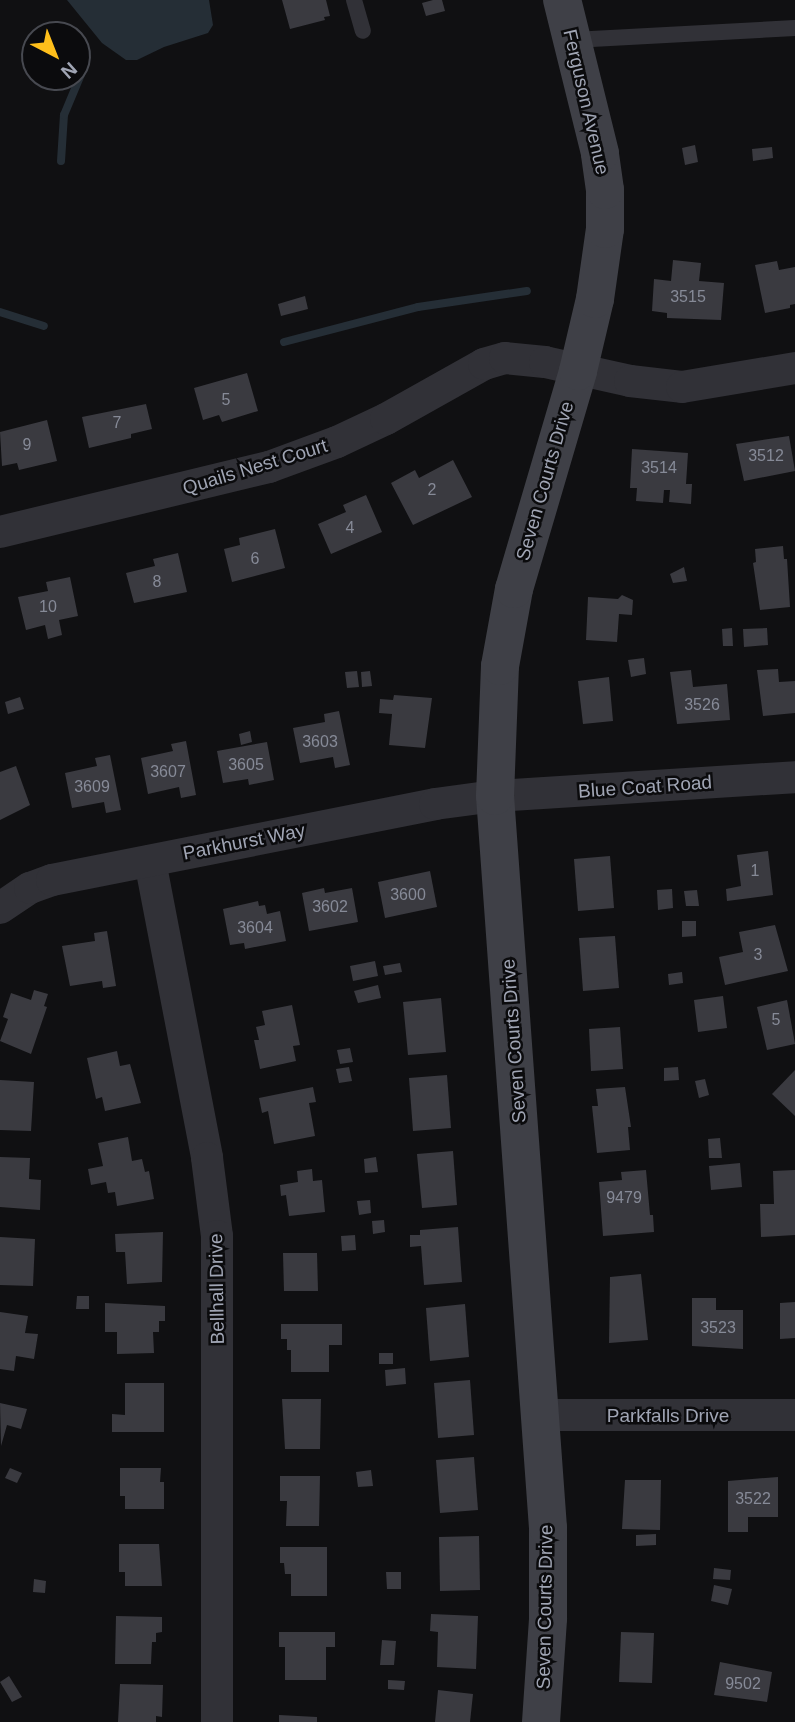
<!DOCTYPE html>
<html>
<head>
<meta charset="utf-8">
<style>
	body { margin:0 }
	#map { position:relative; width:795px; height:1722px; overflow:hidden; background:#101012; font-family:Helvetica,sans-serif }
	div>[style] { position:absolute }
	.water>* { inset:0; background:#252e36 }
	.stream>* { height:8px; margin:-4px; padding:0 4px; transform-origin:4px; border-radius:4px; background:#252e36 }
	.building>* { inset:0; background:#3a3a40 }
	.lane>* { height:16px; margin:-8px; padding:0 8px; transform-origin:8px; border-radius:8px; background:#313137 }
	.street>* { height:32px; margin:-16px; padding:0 16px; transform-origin:16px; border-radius:16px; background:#313137 }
	.secondary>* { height:38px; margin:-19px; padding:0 19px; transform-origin:19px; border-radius:19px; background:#3f4047 }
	span { translate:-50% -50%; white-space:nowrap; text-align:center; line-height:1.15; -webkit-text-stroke:5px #0b0b0d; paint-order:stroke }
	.number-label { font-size:16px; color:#868a97 }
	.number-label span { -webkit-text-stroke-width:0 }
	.street-label { font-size:19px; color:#a0a5b4 }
	.north { position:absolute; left:21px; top:21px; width:70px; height:70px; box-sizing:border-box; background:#0b0b0d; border:2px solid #474950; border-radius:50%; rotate:138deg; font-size:19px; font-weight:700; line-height:28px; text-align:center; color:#a0a5b4 }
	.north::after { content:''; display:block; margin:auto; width:24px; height:32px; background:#ffbf1b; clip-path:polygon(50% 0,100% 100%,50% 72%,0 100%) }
</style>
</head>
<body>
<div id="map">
	<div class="water">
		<i style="clip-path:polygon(67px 0,209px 0,213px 25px,208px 33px,164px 47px,137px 60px,126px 60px,102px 43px)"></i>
	</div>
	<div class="stream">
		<i style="left:61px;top:161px;width:46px;rotate:-86.3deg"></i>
		<i style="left:64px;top:115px;width:47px;rotate:-67.3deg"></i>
		<i style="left:0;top:312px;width:46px;rotate:17.7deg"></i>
		<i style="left:284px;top:342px;width:138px;rotate:-14.6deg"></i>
		<i style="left:418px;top:307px;width:110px;rotate:-8.4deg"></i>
	</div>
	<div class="building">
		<i style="clip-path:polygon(282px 0,326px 0,330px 16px,324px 17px,325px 20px,290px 29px)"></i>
		<i style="clip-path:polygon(433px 0,442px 0,445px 11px,426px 16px,422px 3px)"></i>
		<i style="clip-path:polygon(695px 145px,698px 162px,685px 165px,682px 148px)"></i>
		<i style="clip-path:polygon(772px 147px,773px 158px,753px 161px,752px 149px)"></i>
		<i style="clip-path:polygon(673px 260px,701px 263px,699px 281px,724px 283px,721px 320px,667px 318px,667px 313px,652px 311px,654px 279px,671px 281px)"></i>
		<i style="clip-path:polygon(777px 261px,779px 270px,795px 267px,795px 304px,790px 305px,790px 308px,765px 313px,755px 265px)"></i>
		<i style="clip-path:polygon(305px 296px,308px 309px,281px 316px,278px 304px)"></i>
		<i style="clip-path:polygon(247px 373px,258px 411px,222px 422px,219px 415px,203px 420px,194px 388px)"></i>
		<i style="clip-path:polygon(146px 404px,152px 429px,131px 434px,131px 438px,89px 448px,82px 417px)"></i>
		<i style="clip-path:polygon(47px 420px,57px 461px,19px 470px,17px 463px,2px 466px,0 432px)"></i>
		<i style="clip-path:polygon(789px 436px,795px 471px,744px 481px,736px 444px)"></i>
		<i style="clip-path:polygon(632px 449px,688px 453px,686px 484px,692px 484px,691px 504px,669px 502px,670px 490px,664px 490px,663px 503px,636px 501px,637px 488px,630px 488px)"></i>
		<i style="clip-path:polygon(453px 460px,472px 497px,413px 525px,391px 483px,415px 470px,419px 478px)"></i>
		<i style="clip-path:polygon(366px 495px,382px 532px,331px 554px,318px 524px,346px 512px,343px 505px)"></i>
		<i style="clip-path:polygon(275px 529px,285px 568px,232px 582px,224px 549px,240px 545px,239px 538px)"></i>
		<i style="clip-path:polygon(783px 546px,784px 559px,787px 559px,790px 607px,760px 610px,753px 563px,756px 562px,755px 549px)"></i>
		<i style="clip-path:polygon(178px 553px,187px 592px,134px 603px,126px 573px,155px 566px,153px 559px)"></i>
		<i style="clip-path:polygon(684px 567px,687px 581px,673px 583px,670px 574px)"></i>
		<i style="clip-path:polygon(70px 577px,78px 616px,59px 620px,62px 635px,48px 639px,45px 625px,26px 630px,18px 597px,48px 591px,46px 582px)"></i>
		<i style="clip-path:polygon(622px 595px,633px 600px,632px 615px,619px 614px,617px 642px,586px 640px,588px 597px,618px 599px)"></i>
		<i style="clip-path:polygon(732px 628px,733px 646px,723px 646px,722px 629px)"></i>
		<i style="clip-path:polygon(767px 628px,768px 645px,744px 647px,743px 629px)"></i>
		<i style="clip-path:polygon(644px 658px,646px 674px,631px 677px,628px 660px)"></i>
		<i style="clip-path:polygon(778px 669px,779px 682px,795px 681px,795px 713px,763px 716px,757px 670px)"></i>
		<i style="clip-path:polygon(691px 670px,693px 687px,727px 684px,730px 720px,677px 724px,670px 672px)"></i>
		<i style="clip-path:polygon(357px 671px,359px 687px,347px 688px,345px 672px)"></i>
		<i style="clip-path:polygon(370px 671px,372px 686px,362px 687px,361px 672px)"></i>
		<i style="clip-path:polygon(609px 677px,613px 721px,583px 724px,578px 681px)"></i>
		<i style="clip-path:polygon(394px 695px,432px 698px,425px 748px,389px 745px,392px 714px,379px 713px,380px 699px,393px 700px)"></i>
		<i style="clip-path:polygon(20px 697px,24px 709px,8px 714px,5px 702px)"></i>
		<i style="clip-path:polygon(339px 711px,350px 765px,335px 768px,333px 757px,300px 763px,293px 728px,325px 722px,324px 714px)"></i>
		<i style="clip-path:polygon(250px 731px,252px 742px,241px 745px,239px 734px)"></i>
		<i style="clip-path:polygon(186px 741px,196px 795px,181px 798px,179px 787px,148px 794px,141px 758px,173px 751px,171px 744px)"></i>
		<i style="clip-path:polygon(267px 742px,274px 780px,249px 785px,248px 779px,223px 783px,217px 751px)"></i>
		<i style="clip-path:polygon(110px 755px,121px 810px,106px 813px,104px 802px,72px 808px,65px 773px,97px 766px,95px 758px)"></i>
		<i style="clip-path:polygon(16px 766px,30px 805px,0 820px,0 772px)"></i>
		<i style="clip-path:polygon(768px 851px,773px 895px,727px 901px,726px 889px,741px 886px,737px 855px)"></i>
		<i style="clip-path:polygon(610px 856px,614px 908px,578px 911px,574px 859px)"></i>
		<i style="clip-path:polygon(430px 871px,437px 907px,385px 918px,378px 882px)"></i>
		<i style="clip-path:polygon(324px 888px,325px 893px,352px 888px,358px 922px,309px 931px,302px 893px)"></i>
		<i style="clip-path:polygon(672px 889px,673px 908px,658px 910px,657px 890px)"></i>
		<i style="clip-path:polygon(697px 890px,699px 906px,686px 906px,684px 891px)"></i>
		<i style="clip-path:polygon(258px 901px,259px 906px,265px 905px,267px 914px,280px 911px,286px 941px,245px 949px,244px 943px,230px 945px,223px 909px)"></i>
		<i style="clip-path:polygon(682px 921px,696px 921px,696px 936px,682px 937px)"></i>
		<i style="clip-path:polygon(775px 925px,788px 971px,725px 985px,719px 957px,743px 952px,739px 932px)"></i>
		<i style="clip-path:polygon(107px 931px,116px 986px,103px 988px,102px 981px,70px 986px,62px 946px,95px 941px,94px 933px)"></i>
		<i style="clip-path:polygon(615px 936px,619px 988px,583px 991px,579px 938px)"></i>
		<i style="clip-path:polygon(375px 961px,378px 976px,353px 981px,350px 966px)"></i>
		<i style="clip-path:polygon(400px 963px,402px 972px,385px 975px,383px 966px)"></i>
		<i style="clip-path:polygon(682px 972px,683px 983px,669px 985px,668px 974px)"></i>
		<i style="clip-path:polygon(378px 985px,381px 998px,358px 1003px,354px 991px)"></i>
		<i style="clip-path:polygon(34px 990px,48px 994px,44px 1006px,47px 1007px,31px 1054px,0 1041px,8px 1019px,3px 1017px,11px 993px,31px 1000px)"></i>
		<i style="clip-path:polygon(723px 996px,727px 1028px,698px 1032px,694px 1000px)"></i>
		<i style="clip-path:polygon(441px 998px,446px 1052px,408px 1055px,403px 1002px)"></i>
		<i style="clip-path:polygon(787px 1000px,795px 1044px,767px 1050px,757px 1007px)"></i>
		<i style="clip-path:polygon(292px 1005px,300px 1045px,293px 1046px,296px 1061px,260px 1069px,254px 1040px,259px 1040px,256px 1027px,265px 1025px,262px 1011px)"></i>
		<i style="clip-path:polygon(620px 1027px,623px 1069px,591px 1071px,589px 1029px)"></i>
		<i style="clip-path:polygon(350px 1048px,353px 1062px,340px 1064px,337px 1050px)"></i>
		<i style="clip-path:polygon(117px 1051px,120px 1066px,130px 1064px,141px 1103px,105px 1111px,102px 1097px,96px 1099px,87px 1058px)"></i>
		<i style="clip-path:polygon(349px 1067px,352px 1081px,339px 1083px,336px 1069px)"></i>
		<i style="clip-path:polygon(678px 1067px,679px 1080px,664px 1081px,664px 1068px)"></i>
		<i style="clip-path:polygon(795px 1070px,795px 1116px,772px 1094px)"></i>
		<i style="clip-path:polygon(447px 1075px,451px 1128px,413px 1131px,409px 1078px)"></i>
		<i style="clip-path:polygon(705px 1079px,709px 1095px,699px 1098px,695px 1081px)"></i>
		<i style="clip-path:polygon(0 1080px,34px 1082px,31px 1131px,0 1130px)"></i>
		<i style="clip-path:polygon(313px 1087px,316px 1102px,309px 1103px,315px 1136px,274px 1144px,268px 1111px,262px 1113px,259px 1098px)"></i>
		<i style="clip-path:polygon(625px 1087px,631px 1127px,628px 1127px,630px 1150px,597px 1153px,592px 1106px,598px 1106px,596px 1089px)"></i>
		<i style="clip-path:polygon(128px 1137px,132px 1161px,142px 1159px,145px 1172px,149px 1171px,154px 1199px,117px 1206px,115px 1192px,108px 1193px,106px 1182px,91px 1185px,88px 1169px,103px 1166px,98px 1143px)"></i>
		<i style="clip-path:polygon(720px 1138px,722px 1158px,709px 1158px,708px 1139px)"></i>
		<i style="clip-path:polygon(453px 1151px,457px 1205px,422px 1208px,417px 1154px)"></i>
		<i style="clip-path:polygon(0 1157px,30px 1158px,29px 1179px,41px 1180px,40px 1210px,0 1207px)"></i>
		<i style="clip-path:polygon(376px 1157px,378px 1172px,365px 1173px,364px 1159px)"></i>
		<i style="clip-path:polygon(740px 1163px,742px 1187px,711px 1190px,709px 1166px)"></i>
		<i style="clip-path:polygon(312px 1169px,313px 1181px,322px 1180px,325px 1212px,289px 1216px,286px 1195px,281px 1196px,280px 1185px,298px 1182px,297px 1171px)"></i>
		<i style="clip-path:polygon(646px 1170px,650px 1215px,653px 1215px,654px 1232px,603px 1236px,599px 1182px,622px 1180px,621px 1172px)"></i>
		<i style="clip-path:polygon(795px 1170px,795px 1235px,761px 1237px,760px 1204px,774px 1204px,773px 1171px)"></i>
		<i style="clip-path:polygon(370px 1200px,371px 1213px,359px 1215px,357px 1201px)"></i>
		<i style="clip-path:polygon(384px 1220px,385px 1232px,373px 1234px,372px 1221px)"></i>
		<i style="clip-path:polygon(458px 1227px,462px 1282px,424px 1285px,421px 1246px,410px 1247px,410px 1235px,420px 1235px,420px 1230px)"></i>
		<i style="clip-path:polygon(163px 1232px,162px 1282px,127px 1284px,125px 1252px,116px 1252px,115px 1234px)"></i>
		<i style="clip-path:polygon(355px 1235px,356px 1250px,342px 1251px,341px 1236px)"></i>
		<i style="clip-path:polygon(0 1237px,35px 1239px,33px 1286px,0 1285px)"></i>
		<i style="clip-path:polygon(283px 1253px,317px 1253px,318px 1291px,284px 1291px)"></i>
		<i style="clip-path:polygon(641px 1274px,648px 1340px,609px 1343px,610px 1277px)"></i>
		<i style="clip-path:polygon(77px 1296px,89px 1296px,89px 1309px,76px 1309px)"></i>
		<i style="clip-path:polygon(692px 1298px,716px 1298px,716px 1310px,743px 1310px,743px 1349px,692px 1346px)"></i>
		<i style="clip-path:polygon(795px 1302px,795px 1338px,780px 1339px,780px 1303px)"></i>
		<i style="clip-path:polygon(105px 1303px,165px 1306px,165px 1321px,159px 1321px,159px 1332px,153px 1332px,154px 1353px,117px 1354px,117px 1332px,105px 1332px)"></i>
		<i style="clip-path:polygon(465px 1304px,469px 1357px,430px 1361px,426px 1308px)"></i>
		<i style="clip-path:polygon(0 1312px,28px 1316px,25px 1333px,38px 1334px,34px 1359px,16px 1356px,14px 1371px,0 1369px)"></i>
		<i style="clip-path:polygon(281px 1324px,342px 1324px,342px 1345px,329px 1345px,329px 1372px,291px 1372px,291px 1350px,287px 1350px,287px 1339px,281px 1339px)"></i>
		<i style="clip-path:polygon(379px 1353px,393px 1353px,393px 1364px,379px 1364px)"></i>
		<i style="clip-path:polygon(405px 1368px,406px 1384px,386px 1386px,385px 1370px)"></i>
		<i style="clip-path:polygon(470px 1380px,474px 1435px,438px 1438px,434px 1383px)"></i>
		<i style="clip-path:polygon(125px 1383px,164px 1383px,164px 1432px,112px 1432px,112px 1414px,125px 1415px)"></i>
		<i style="clip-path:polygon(282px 1399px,321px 1399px,320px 1449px,285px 1449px)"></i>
		<i style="clip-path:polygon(0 1403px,27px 1409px,21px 1429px,7px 1425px,1px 1446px)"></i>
		<i style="clip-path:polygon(474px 1457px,478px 1510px,440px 1513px,436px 1460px)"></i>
		<i style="clip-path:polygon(10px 1468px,22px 1473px,17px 1483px,5px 1478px)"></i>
		<i style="clip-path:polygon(120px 1468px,161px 1468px,160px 1482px,164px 1482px,164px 1509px,125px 1509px,125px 1496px,120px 1496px)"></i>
		<i style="clip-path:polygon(371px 1470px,373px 1486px,358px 1487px,356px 1472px)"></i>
		<i style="clip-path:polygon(280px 1476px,320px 1476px,319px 1526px,286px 1526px,287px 1501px,280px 1501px)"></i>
		<i style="clip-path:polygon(778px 1477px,778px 1517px,748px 1517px,748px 1532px,728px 1532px,728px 1481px)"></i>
		<i style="clip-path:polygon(625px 1480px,661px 1480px,660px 1530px,622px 1529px)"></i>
		<i style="clip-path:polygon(656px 1534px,656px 1545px,636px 1546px,636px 1535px)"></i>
		<i style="clip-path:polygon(479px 1536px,480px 1590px,440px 1591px,439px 1537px)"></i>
		<i style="clip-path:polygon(119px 1544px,159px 1544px,162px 1586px,125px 1586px,125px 1572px,119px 1572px)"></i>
		<i style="clip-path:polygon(280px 1547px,327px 1547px,327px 1596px,291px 1596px,291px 1574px,285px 1574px,284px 1563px,280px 1563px)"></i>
		<i style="clip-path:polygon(714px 1568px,731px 1570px,730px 1580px,713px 1579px)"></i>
		<i style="clip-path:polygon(386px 1572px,401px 1572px,401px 1589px,387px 1589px)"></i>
		<i style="clip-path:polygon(34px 1579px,46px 1581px,45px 1593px,33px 1592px)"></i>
		<i style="clip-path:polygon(714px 1585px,732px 1589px,728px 1605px,711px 1601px)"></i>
		<i style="clip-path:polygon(431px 1614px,478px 1616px,476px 1669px,437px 1667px,438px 1632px,430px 1631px)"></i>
		<i style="clip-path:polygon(116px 1616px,162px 1617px,162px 1632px,156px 1633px,156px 1642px,152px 1642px,151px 1664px,115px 1664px)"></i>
		<i style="clip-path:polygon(279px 1632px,335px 1632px,335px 1647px,326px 1647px,326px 1680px,285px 1680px,285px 1647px,279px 1647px)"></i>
		<i style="clip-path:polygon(621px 1632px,654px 1633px,652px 1683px,619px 1682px)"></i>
		<i style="clip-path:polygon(382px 1640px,396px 1641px,394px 1665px,380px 1665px)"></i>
		<i style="clip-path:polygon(720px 1662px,772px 1672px,767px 1702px,714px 1695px)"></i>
		<i style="clip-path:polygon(9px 1676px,22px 1697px,12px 1702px,0 1682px)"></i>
		<i style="clip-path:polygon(388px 1680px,405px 1681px,404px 1690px,388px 1689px)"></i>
		<i style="clip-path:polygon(120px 1684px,163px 1685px,162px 1717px,156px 1716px,156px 1722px,118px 1722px)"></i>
		<i style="clip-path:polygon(438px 1690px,473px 1694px,470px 1722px,435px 1722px)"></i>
		<i style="clip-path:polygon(279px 1715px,317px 1717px,317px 1722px,279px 1722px)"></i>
	</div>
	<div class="lane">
		<i style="left:354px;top:0;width:32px;rotate:74deg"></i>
		<i style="left:573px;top:40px;width:222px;rotate:-3.1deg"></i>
	</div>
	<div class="street">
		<i style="left:0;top:532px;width:277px;rotate:-13.6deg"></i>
		<i style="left:269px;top:467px;width:72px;rotate:-20.2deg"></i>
		<i style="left:337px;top:442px;width:54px;rotate:-25.1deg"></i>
		<i style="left:386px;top:419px;width:112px;rotate:-29.3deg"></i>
		<i style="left:484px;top:364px;width:22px;rotate:-16deg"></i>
		<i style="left:505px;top:358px;width:40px;rotate:5.7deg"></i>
		<i style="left:545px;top:362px;width:87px;rotate:12.6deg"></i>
		<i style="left:630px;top:381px;width:52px;rotate:6.6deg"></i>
		<i style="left:682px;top:387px;width:115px;rotate:-9.5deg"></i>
		<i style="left:150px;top:861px;width:302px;rotate:79.1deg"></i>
		<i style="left:207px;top:1158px;width:79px;rotate:82.7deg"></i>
		<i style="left:217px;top:1236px;width:486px;rotate:90deg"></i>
		<i style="left:0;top:908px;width:36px;rotate:-34deg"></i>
		<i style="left:30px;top:888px;width:23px;rotate:-20deg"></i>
		<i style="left:52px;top:880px;width:390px;rotate:-11.2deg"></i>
		<i style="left:435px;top:804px;width:61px;rotate:-7.6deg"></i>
		<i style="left:495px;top:796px;width:301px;rotate:-3.6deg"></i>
		<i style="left:541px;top:1415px;width:254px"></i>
	</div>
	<div class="secondary">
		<i style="left:541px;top:1722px;width:104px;rotate:-86.1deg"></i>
		<i style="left:548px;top:1618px;width:90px;rotate:-90deg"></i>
		<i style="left:548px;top:1528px;width:734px;rotate:-94.14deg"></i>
		<i style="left:495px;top:796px;width:130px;rotate:-87.8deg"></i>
		<i style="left:500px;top:666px;width:78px;rotate:-79.7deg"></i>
		<i style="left:514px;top:589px;width:227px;rotate:-73.6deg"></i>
		<i style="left:578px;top:371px;width:74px;rotate:-76.7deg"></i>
		<i style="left:595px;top:299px;width:71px;rotate:-81.9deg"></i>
		<i style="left:605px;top:229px;width:39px;rotate:-90deg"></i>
		<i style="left:605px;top:190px;width:37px;rotate:-98deg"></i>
		<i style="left:600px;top:153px;width:158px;rotate:-103.9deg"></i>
	</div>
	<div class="number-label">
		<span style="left:688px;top:297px">3515</span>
		<span style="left:226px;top:400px">5</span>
		<span style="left:117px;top:423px">7</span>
		<span style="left:27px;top:445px">9</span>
		<span style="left:766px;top:456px">3512</span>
		<span style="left:659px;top:468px">3514</span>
		<span style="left:432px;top:490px">2</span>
		<span style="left:350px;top:528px">4</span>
		<span style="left:255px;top:559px">6</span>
		<span style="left:157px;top:582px">8</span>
		<span style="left:48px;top:607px">10</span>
		<span style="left:702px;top:705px">3526</span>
		<span style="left:320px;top:742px">3603</span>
		<span style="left:246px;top:765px">3605</span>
		<span style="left:168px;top:772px">3607</span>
		<span style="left:92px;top:787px">3609</span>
		<span style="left:755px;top:871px">1</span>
		<span style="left:408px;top:895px">3600</span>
		<span style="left:330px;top:907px">3602</span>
		<span style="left:255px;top:928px">3604</span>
		<span style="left:758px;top:955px">3</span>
		<span style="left:776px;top:1020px">5</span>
		<span style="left:624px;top:1198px">9479</span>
		<span style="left:718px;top:1328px">3523</span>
		<span style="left:753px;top:1499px">3522</span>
		<span style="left:743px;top:1684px">9502</span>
	</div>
	<div class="street-label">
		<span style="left:586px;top:102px;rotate:77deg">Ferguson Avenue</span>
		<span style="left:255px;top:467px;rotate:-17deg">Quails Nest Court</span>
		<span style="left:545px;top:481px;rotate:-74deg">Seven Courts Drive</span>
		<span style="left:645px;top:787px;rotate:-4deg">Blue Coat Road</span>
		<span style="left:244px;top:842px;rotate:-11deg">Parkhurst Way</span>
		<span style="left:514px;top:1041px;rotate:-94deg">Seven Courts Drive</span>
		<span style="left:217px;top:1289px;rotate:-91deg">Bellhall Drive</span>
		<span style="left:668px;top:1416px">Parkfalls Drive</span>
		<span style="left:545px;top:1607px;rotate:-89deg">Seven Courts Drive</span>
	</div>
	<div class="north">N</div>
</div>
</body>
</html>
